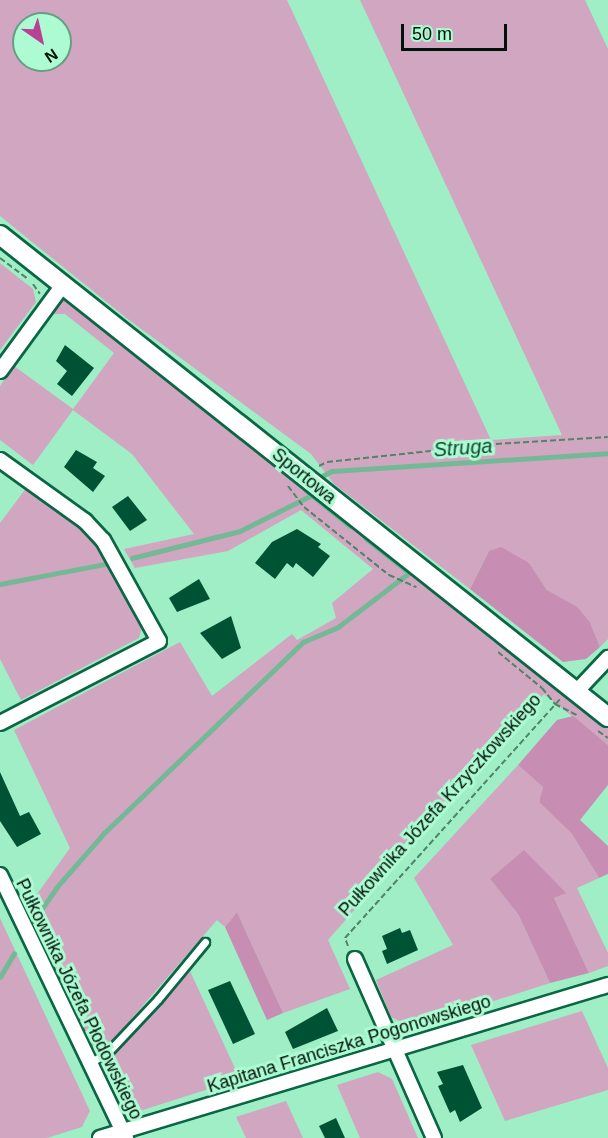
<!DOCTYPE html>
<html>
<head>
<meta charset="utf-8">
<style>
	body { margin:0 }
	#map { position:relative; width:608px; height:1138px; overflow:hidden; background:#9feec5; font-family:Arial,sans-serif }
	div>[style] { position:absolute }
	.green>* { inset:0; background:#d1a6c1 }
	.forest>* { inset:0; background:#c88db2 }
	.stream>* { height:4.5px; margin:-2.25px; padding:0 2.25px; transform-origin:2.25px; border-radius:2.25px; background:#73b996 }
	.building>* { inset:0; background:#005235 }
	.path>* { height:2px; margin-top:-1px; transform-origin:0; background:repeating-linear-gradient(90deg,#518369 0 6px,transparent 0 9px) }
	.roads { filter:drop-shadow(2px 0 #0b6644) drop-shadow(-2px 0 #0b6644) drop-shadow(0 2px #0b6644) drop-shadow(0 -2px #0b6644) }
	.service>* { height:7px; margin:-3.5px; padding:0 3.5px; transform-origin:3.5px; border-radius:3.5px; background:#fff }
	.minor>* { height:14px; margin:-7px; padding:0 7px; transform-origin:7px; border-radius:7px; background:#fff }
	.tertiary>* { height:18px; margin:-9px; padding:0 9px; transform-origin:9px; border-radius:9px; background:#fff }
	span { translate:-50% -50%; white-space:nowrap; text-align:center; line-height:1.15; -webkit-text-stroke:6px #acfbd2; paint-order:stroke }
	.street-label { font-size:18px; color:#001309 }
	.water-label { font-size:20px; color:#0e4730; font-style:italic }
	.north { position:absolute; left:12px; top:12px; width:60px; height:60px; box-sizing:border-box; background:#acfbd2; border:2px solid #679e82; border-radius:50%; rotate:146deg; font-size:16px; font-weight:700; line-height:24px; text-align:center; color:#001309 }
	.north::after { content:''; display:block; margin:auto; width:21px; height:27px; background:#b84196; clip-path:polygon(50% 0,100% 100%,50% 72%,0 100%) }
	.scale { position:absolute; left:401px; top:24px; width:106px; height:27px; box-sizing:border-box; border:3px solid #001309; border-top:0; padding-left:8px; font-size:18px; line-height:21px; white-space:nowrap; color:#001309; -webkit-text-stroke:4px #acfbd2; paint-order:stroke }
</style>
</head>
<body>
<div id="map">
	<div class="green">
		<i style="clip-path:polygon(evenodd,0 0,287px 0,491px 440px,562px 435px,360px 0,585px 0,608px 49px,608px 639px,600px 647px,590px 622px,577px 608px,547px 590px,529px 563px,489px 551px,470px 589px,334px 484px,311px 454px,129px 320px,0 216px,0 0,24px 24px,60px 24px,60px 60px,24px 60px,24px 24px)"></i>
		<i style="clip-path:polygon(0 263px,33px 289px,36px 302px,0 350px)"></i>
		<i style="clip-path:polygon(68px 300px,608px 726px,608px 745px,544px 694px,328px 940px,350px 989px,283px 1013px,237px 912px,225px 927px,217px 920px,107px 1047px,96px 1053px,25px 911px,70px 848px,14px 730px,180px 642px,212px 696px,292px 634px,297px 640px,336px 618px,332px 603px,373px 569px,301px 510px,228px 551px,135px 568px,124px 549px,194px 534px,132px 454px,73px 410px,33px 465px,0 440px,0 386px,14px 366px,73px 409px,114px 353px,65px 314px,52px 314px,59px 301px)"></i>
		<i style="clip-path:polygon(27px 487px,88px 533px,143px 623px,139px 638px,21px 700px,0 659px,0 523px)"></i>
		<i style="clip-path:polygon(518px 765px,543px 787px,539px 802px,572px 834px,599px 878px,577px 888px,608px 953px,608px 966px,589px 973px,554px 898px,566px 892px,490px 879px,518px 914px,550px 983px,412px 1027px,391px 1017px,376px 980px,453px 945px,414px 878px)"></i>
		<i style="clip-path:polygon(0 918px,90px 1111px,82px 1127px,47px 1138px,0 1138px)"></i>
		<i style="clip-path:polygon(189px 969px,240px 1079px,127px 1115px,101px 1064px)"></i>
		<i style="clip-path:polygon(582px 1011px,608px 1068px,608px 1090px,505px 1121px,471px 1045px)"></i>
		<i style="clip-path:polygon(378px 1072px,392px 1079px,418px 1138px,360px 1138px,337px 1085px)"></i>
		<i style="clip-path:polygon(286px 1101px,303px 1138px,246px 1138px,236px 1117px)"></i>
	</div>
	<div class="forest">
		<i style="clip-path:polygon(501px 547px,529px 563px,547px 590px,577px 607px,590px 622px,600px 647px,586px 659px,563px 662px,470px 589px,489px 551px)"></i>
		<i style="clip-path:polygon(573px 716px,608px 745px,608px 785px,580px 820px,608px 846px,608px 874px,599px 878px,572px 834px,539px 802px,543px 787px,518px 765px,557px 720px)"></i>
		<i style="clip-path:polygon(524px 850px,566px 893px,554px 898px,589px 973px,550px 983px,518px 914px,490px 879px)"></i>
		<i style="clip-path:polygon(237px 912px,283px 1013px,267px 1020px,225px 927px)"></i>
	</div>
	<div class="stream">
		<i style="left:322px;top:476px;width:11px;rotate:-27deg"></i>
		<i style="left:332px;top:471px;width:277px;rotate:-3.7deg"></i>
		<i style="left:306px;top:490px;width:57px;rotate:39.3deg"></i>
		<i style="left:132px;top:558px;width:111px;rotate:-14deg"></i>
		<i style="left:240px;top:531px;width:80px;rotate:-26.6deg"></i>
		<i style="left:0;top:584px;width:107px;rotate:-10.8deg"></i>
		<i style="left:34px;top:920px;width:39px;rotate:-55deg"></i>
		<i style="left:56px;top:888px;width:73px;rotate:-48.9deg"></i>
		<i style="left:104px;top:833px;width:276px;rotate:-43.8deg"></i>
		<i style="left:303px;top:642px;width:38px;rotate:-23deg"></i>
		<i style="left:338px;top:627px;width:89px;rotate:-37.3deg"></i>
		<i style="left:409px;top:573px;width:55px;rotate:-141.7deg"></i>
		<i style="left:0;top:977px;width:27px;rotate:-59deg"></i>
	</div>
	<div class="building">
		<i style="clip-path:polygon(65px 345px,94px 368px,72px 396px,57px 384px,67px 371px,56px 361px)"></i>
		<i style="clip-path:polygon(76px 450px,97px 462px,93px 468px,105px 476px,93px 492px,64px 467px)"></i>
		<i style="clip-path:polygon(128px 496px,147px 520px,130px 531px,112px 507px)"></i>
		<i style="clip-path:polygon(297px 529px,321px 544px,318px 547px,330px 556px,313px 577px,296px 563px,293px 568px,287px 563px,275px 579px,255px 563px,272px 542px)"></i>
		<i style="clip-path:polygon(199px 579px,210px 599px,177px 612px,169px 598px)"></i>
		<i style="clip-path:polygon(231px 616px,241px 648px,222px 659px,200px 633px)"></i>
		<i style="clip-path:polygon(0 772px,20px 816px,29px 812px,41px 834px,17px 847px,0 821px)"></i>
		<i style="clip-path:polygon(400px 928px,402px 933px,410px 930px,418px 950px,387px 964px,382px 951px,387px 949px,382px 936px)"></i>
		<i style="clip-path:polygon(230px 981px,255px 1034px,233px 1044px,208px 990px)"></i>
		<i style="clip-path:polygon(327px 1008px,338px 1031px,293px 1049px,285px 1032px)"></i>
		<i style="clip-path:polygon(463px 1065px,482px 1108px,460px 1122px,455px 1110px,450px 1113px,438px 1086px,443px 1084px,437px 1072px)"></i>
		<i style="clip-path:polygon(336px 1118px,345px 1138px,325px 1138px,319px 1126px)"></i>
	</div>
	<div class="path">
		<i style="left:0;top:258px;width:36px;rotate:37deg"></i>
		<i style="left:33px;top:284px;width:12px;rotate:55deg"></i>
		<i style="left:319px;top:466px;width:9px;rotate:-27deg"></i>
		<i style="left:327px;top:462px;width:170px;rotate:-6.1deg"></i>
		<i style="left:496px;top:444px;width:112px;rotate:-3.6deg"></i>
		<i style="left:288px;top:486px;width:26px;rotate:53deg"></i>
		<i style="left:304px;top:507px;width:109px;rotate:38.7deg"></i>
		<i style="left:389px;top:575px;width:30px;rotate:24deg"></i>
		<i style="left:498px;top:652px;width:57px;rotate:39.3deg"></i>
		<i style="left:542px;top:688px;width:21px;rotate:51deg"></i>
		<i style="left:555px;top:704px;width:25px;rotate:27deg"></i>
		<i style="left:598px;top:731px;width:12px;rotate:35deg"></i>
		<i style="left:348px;top:946px;width:9px;rotate:-111deg"></i>
		<i style="left:345px;top:938px;width:321px;rotate:-48deg"></i>
	</div>
	<div class="roads">
		<div class="service">
			<i style="left:90px;top:1063px;width:22px;rotate:-32deg"></i>
			<i style="left:109px;top:1051px;width:71px;rotate:-46.7deg"></i>
			<i style="left:158px;top:999px;width:74px;rotate:-50.5deg"></i>
		</div>
		<div class="minor">
			<i style="left:0;top:371px;width:107px;rotate:-53.8deg"></i>
			<i style="left:0;top:460px;width:105px;rotate:35.7deg"></i>
			<i style="left:85px;top:521px;width:26px;rotate:47deg"></i>
			<i style="left:103px;top:540px;width:115px;rotate:61deg"></i>
			<i style="left:159px;top:641px;width:179px;rotate:152.7deg"></i>
			<i style="left:576px;top:692px;width:47px;rotate:-46.7deg"></i>
			<i style="left:0;top:875px;width:292px;rotate:64.4deg"></i>
			<i style="left:355px;top:959px;width:196px;rotate:66.2deg"></i>
			<i style="left:100px;top:1138px;width:531px;rotate:-16.76deg"></i>
		</div>
		<div class="tertiary">
			<i style="left:0;top:235px;width:776px;rotate:38.41deg"></i>
		</div>
	</div>
	<div class="street-label">
		<span style="left:304px;top:476px;rotate:39deg">Sportowa</span>
		<span style="left:440px;top:805px;rotate:-48deg">Pułkownika Józefa Krzyczkowskiego</span>
		<span style="left:79px;top:999px;rotate:64deg">Pułkownika Józefa Płodowskiego</span>
		<span style="left:349px;top:1044px;rotate:-17deg">Kapitana Franciszka Pogonowskiego</span>
	</div>
	<div class="water-label">
		<span style="left:463px;top:448px;rotate:-4deg">Struga</span>
	</div>
	<div class="north">N</div>
	<div class="scale">50 m</div>
</div>
</body>
</html>
